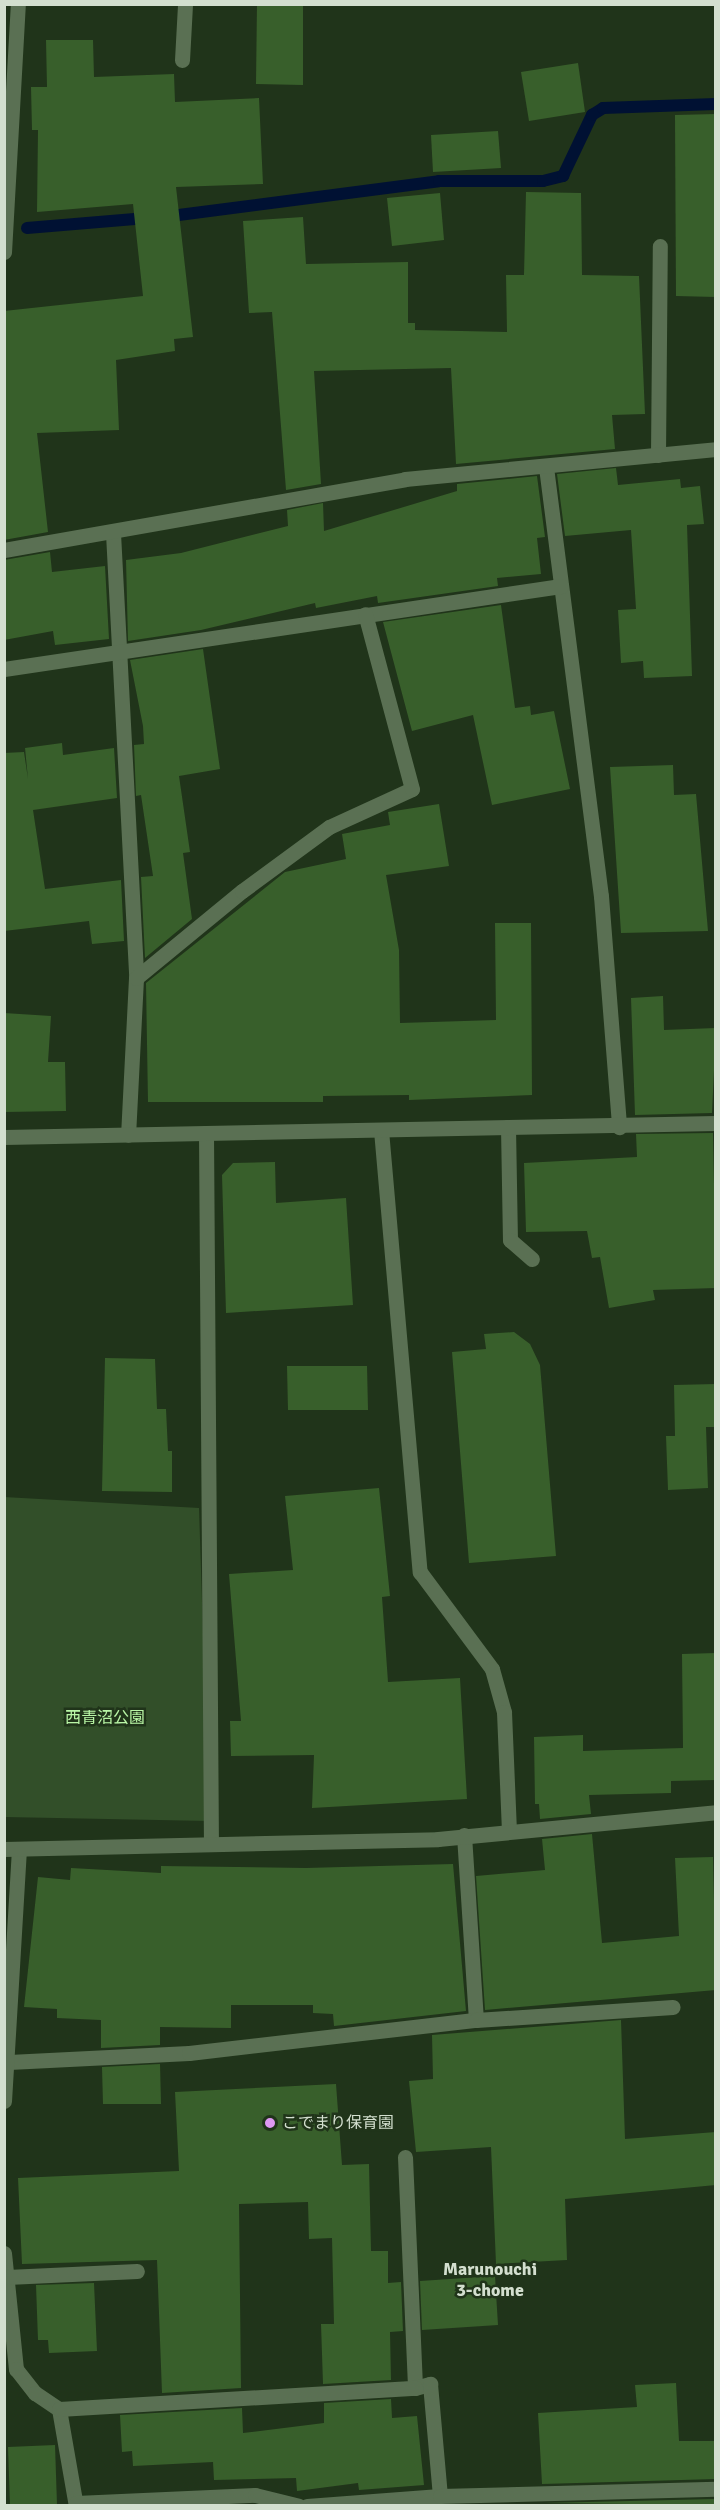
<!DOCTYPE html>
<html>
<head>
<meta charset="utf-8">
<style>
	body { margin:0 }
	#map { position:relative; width:720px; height:2510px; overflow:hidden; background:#20341a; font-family:Signika,"Noto Sans JP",sans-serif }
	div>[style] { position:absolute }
	.green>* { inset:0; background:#324f29 }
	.stream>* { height:12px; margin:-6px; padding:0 6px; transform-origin:6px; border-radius:6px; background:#013 }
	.building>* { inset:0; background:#385f2b }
	.lane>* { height:15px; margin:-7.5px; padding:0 7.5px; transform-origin:7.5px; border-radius:7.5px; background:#5a7053 }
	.street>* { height:15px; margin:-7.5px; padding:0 7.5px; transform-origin:7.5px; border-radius:7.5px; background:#5a7053 }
	.secondary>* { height:15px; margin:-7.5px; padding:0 7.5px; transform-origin:7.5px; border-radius:7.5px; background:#5a7053 }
	.dots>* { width:16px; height:16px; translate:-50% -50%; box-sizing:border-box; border:3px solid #20341a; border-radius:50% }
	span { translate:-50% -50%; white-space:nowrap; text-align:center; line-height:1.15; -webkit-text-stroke:5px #20341a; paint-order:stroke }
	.park-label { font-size:16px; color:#b9f6a6 }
	.poi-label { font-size:16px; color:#d3dfcf }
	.left { translate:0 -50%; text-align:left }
	.neighbourhood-label { font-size:18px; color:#d3dfcf; font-weight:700 }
	.frame { position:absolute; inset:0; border:6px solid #d3dfcf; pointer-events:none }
</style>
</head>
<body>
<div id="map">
	<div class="green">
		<i style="clip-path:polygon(4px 1497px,199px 1508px,209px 1821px,5px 1817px)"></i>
	</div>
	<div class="stream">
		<i style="left:27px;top:228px;width:144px;rotate:-4.8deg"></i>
		<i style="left:171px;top:216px;width:270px;rotate:-7.4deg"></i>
		<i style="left:439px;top:181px;width:104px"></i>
		<i style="left:543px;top:181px;width:21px;rotate:-14deg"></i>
		<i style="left:563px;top:176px;width:68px;rotate:-64.6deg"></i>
		<i style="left:592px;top:115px;width:13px;rotate:-32deg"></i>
		<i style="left:603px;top:108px;width:113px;rotate:-2deg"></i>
	</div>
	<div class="building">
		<i style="clip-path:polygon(257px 4px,303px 4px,303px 85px,256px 84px)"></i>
		<i style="clip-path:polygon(46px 40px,93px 40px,94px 77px,174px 74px,175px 102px,259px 98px,263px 184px,176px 187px,193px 337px,174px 339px,175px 351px,116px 360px,119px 430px,37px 433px,48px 532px,4px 540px,4px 311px,143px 296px,133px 204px,37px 212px,38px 130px,32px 130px,31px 87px,47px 87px)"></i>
		<i style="clip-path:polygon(578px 63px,585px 112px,529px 121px,521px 72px)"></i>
		<i style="clip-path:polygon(716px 114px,716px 297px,676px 296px,675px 115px)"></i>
		<i style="clip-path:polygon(498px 131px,501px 168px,433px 172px,431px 135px)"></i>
		<i style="clip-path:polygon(526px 192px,581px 193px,582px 275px,639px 276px,645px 414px,612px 415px,615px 449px,456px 464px,451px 368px,314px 371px,321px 484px,286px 490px,272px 312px,249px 313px,243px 221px,303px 217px,306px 264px,408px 262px,408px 323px,415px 323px,415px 330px,507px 332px,506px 275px,524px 275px)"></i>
		<i style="clip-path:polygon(440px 193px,444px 240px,392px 246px,387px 198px)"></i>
		<i style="clip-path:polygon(616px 468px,618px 485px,680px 479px,681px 488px,700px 486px,704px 524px,687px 525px,692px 676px,644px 678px,643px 661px,621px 663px,618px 610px,636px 609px,631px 530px,565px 536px,557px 474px)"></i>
		<i style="clip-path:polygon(537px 476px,545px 537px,537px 538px,541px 574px,497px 578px,498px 586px,378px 603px,377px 596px,316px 608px,315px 603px,201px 630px,128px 641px,126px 560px,181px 553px,288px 526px,287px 510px,323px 503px,324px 531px,457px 491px,457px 484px)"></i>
		<i style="clip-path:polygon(50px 552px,52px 572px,105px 566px,109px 639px,55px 645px,53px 631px,4px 640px,4px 560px)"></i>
		<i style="clip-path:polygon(501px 605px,515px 708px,530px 706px,531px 715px,554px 711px,570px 789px,492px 805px,473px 715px,412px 731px,383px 622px)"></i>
		<i style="clip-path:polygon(203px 649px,220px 769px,179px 776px,190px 852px,183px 853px,192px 919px,145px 958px,141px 877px,153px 876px,141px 795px,136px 796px,134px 745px,144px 744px,143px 726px,130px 660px)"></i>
		<i style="clip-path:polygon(62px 743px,63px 755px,114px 748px,117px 798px,33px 810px,45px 889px,121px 880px,124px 941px,92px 944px,89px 921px,4px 931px,4px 753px,24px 752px,28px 779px,25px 748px)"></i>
		<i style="clip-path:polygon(673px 765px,674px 795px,696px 794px,708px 931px,621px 933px,610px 767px)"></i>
		<i style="clip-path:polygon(439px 804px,449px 866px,386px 875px,399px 950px,400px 1023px,496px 1020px,495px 923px,531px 923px,532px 1095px,409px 1100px,409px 1095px,323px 1096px,323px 1102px,148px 1102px,146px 983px,285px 872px,346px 859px,342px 834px,390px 825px,388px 812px)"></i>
		<i style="clip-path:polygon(663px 996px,664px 1030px,716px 1028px,712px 1113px,635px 1115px,631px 998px)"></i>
		<i style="clip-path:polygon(4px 1013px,51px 1016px,48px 1062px,65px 1062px,66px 1111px,4px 1112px)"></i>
		<i style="clip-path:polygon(713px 1133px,716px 1288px,653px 1290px,655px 1300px,609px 1308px,600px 1257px,592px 1258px,587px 1231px,526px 1232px,524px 1163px,637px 1157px,636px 1134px)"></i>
		<i style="clip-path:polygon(275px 1162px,276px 1203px,346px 1198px,353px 1305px,226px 1313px,222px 1175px,233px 1163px)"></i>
		<i style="clip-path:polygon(514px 1332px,530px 1344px,540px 1365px,556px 1556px,469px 1563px,452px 1352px,486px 1349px,484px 1334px)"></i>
		<i style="clip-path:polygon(105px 1358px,155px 1359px,157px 1409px,166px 1409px,168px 1451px,172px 1451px,172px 1492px,102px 1491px)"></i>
		<i style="clip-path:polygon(287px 1366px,367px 1366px,368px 1410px,288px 1410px)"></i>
		<i style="clip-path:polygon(716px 1384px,716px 1427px,706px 1427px,708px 1488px,668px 1490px,666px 1436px,675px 1436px,674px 1385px)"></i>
		<i style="clip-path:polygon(379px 1488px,390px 1596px,382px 1597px,388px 1682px,460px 1678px,467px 1799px,312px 1808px,314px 1755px,231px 1756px,230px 1721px,241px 1721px,229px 1574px,293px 1570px,285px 1496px)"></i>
		<i style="clip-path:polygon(716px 1653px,716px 1780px,671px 1781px,671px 1793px,589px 1795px,591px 1814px,540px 1819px,539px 1804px,535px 1804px,534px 1737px,583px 1735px,583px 1751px,683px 1748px,682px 1654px)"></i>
		<i style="clip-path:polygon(592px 1834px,602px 1943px,679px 1936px,675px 1858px,713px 1857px,716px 1990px,485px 2010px,476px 1876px,545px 1870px,542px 1839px)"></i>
		<i style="clip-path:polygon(453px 1864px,466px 2011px,334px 2026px,333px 2014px,313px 2013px,313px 2005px,231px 2005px,231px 2028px,160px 2027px,160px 2045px,101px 2048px,101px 2020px,57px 2018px,57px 2009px,24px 2007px,38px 1877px,70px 1880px,71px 1868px,161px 1873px,161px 1866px,306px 1868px)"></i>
		<i style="clip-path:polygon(621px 2020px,625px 2139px,716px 2132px,716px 2185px,565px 2199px,567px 2260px,496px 2264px,491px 2147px,416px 2152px,409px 2081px,433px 2079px,432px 2035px)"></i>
		<i style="clip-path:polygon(160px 2064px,161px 2104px,103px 2104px,102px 2067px)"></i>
		<i style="clip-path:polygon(336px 2084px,342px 2165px,369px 2164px,371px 2251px,388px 2251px,388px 2283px,401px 2282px,403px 2331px,390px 2332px,391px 2380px,323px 2384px,321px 2324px,334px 2324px,332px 2238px,309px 2239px,308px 2202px,239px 2204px,241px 2388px,162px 2393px,157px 2260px,22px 2264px,18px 2178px,179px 2171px,175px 2092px)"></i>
		<i style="clip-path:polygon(495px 2276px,498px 2325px,422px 2330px,420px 2281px)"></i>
		<i style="clip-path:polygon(94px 2283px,97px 2351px,49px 2353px,48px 2340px,38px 2340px,36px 2285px)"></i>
		<i style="clip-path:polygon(676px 2383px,679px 2441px,716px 2441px,716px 2479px,542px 2484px,538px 2413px,637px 2407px,635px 2385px)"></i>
		<i style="clip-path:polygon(391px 2399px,392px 2418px,417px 2416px,424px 2485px,359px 2490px,358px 2483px,297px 2491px,296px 2478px,214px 2480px,213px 2462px,133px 2466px,132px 2451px,122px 2452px,120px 2415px,242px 2408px,243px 2433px,324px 2423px,324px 2403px)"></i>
		<i style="clip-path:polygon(55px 2445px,57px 2505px,10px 2505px,8px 2447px)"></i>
		<i style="clip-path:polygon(716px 2499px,716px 2505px,543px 2503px)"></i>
	</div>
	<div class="lane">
		<i style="left:182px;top:60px;width:56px;rotate:-86.9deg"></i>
		<i style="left:658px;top:455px;width:209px;rotate:-89.5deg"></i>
		<i style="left:546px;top:467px;width:433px;rotate:82.7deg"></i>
		<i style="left:601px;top:896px;width:232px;rotate:85.5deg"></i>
		<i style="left:113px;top:533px;width:446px;rotate:87deg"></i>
		<i style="left:136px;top:978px;width:157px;rotate:92.9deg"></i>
		<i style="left:4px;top:669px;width:563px;rotate:-8.48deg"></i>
		<i style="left:136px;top:978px;width:137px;rotate:-39.4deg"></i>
		<i style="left:242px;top:891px;width:108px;rotate:-36.3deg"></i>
		<i style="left:329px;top:827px;width:91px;rotate:-24.6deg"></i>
		<i style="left:412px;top:789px;width:181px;rotate:-105deg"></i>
		<i style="left:508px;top:1127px;width:113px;rotate:89deg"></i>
		<i style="left:510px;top:1240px;width:29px;rotate:41deg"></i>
		<i style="left:464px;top:1835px;width:185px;rotate:86.3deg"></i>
		<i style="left:9px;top:2062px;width:180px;rotate:-2.9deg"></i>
		<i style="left:189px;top:2053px;width:289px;rotate:-6.6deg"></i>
		<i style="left:476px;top:2020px;width:197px;rotate:-3.8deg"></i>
		<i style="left:4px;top:2101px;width:252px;rotate:-86.6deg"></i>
		<i style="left:405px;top:2157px;width:231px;rotate:87.5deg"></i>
		<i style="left:415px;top:2388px;width:16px;rotate:-15deg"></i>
		<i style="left:430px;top:2384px;width:112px;rotate:84.9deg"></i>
		<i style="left:4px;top:2253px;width:117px;rotate:84.1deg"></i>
		<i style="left:16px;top:2369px;width:31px;rotate:52deg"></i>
		<i style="left:35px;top:2393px;width:29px;rotate:34deg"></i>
		<i style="left:59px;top:2409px;width:98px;rotate:80.1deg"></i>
		<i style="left:7px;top:2277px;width:130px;rotate:-2.6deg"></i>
		<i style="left:59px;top:2409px;width:357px;rotate:-3.4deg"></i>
		<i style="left:76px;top:2503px;width:179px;rotate:-2.6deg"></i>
		<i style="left:255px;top:2495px;width:45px;rotate:14deg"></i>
		<i style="left:307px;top:2506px;width:133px;rotate:-4.3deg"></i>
		<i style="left:440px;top:2496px;width:276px;rotate:-1.5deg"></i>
	</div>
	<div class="street">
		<i style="left:4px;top:252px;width:248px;rotate:-86.8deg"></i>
		<i style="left:4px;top:550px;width:407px;rotate:-10deg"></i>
		<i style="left:405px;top:479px;width:312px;rotate:-5.5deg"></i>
		<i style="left:381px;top:1130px;width:444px;rotate:85deg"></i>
		<i style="left:420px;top:1572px;width:121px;rotate:53.4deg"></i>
		<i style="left:492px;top:1669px;width:45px;rotate:74.4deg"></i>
		<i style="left:504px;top:1712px;width:118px;rotate:87.6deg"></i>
		<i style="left:206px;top:1133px;width:710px;rotate:89.6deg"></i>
		<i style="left:4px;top:1849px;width:434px;rotate:-1.3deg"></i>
		<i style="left:438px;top:1839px;width:279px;rotate:-5.5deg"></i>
	</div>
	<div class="secondary">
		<i style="left:4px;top:1137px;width:712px;rotate:-1.13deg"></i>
	</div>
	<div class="dots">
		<i style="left:270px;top:2123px;background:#de98f2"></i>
	</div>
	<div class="park-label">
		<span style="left:105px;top:1718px">西青沼公園</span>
	</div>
	<div class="poi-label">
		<span class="left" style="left:282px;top:2123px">こでまり保育園</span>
	</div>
	<div class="neighbourhood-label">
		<span style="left:490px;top:2280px">Marunouchi<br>3-chome</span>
	</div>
	<div class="frame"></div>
</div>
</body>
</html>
